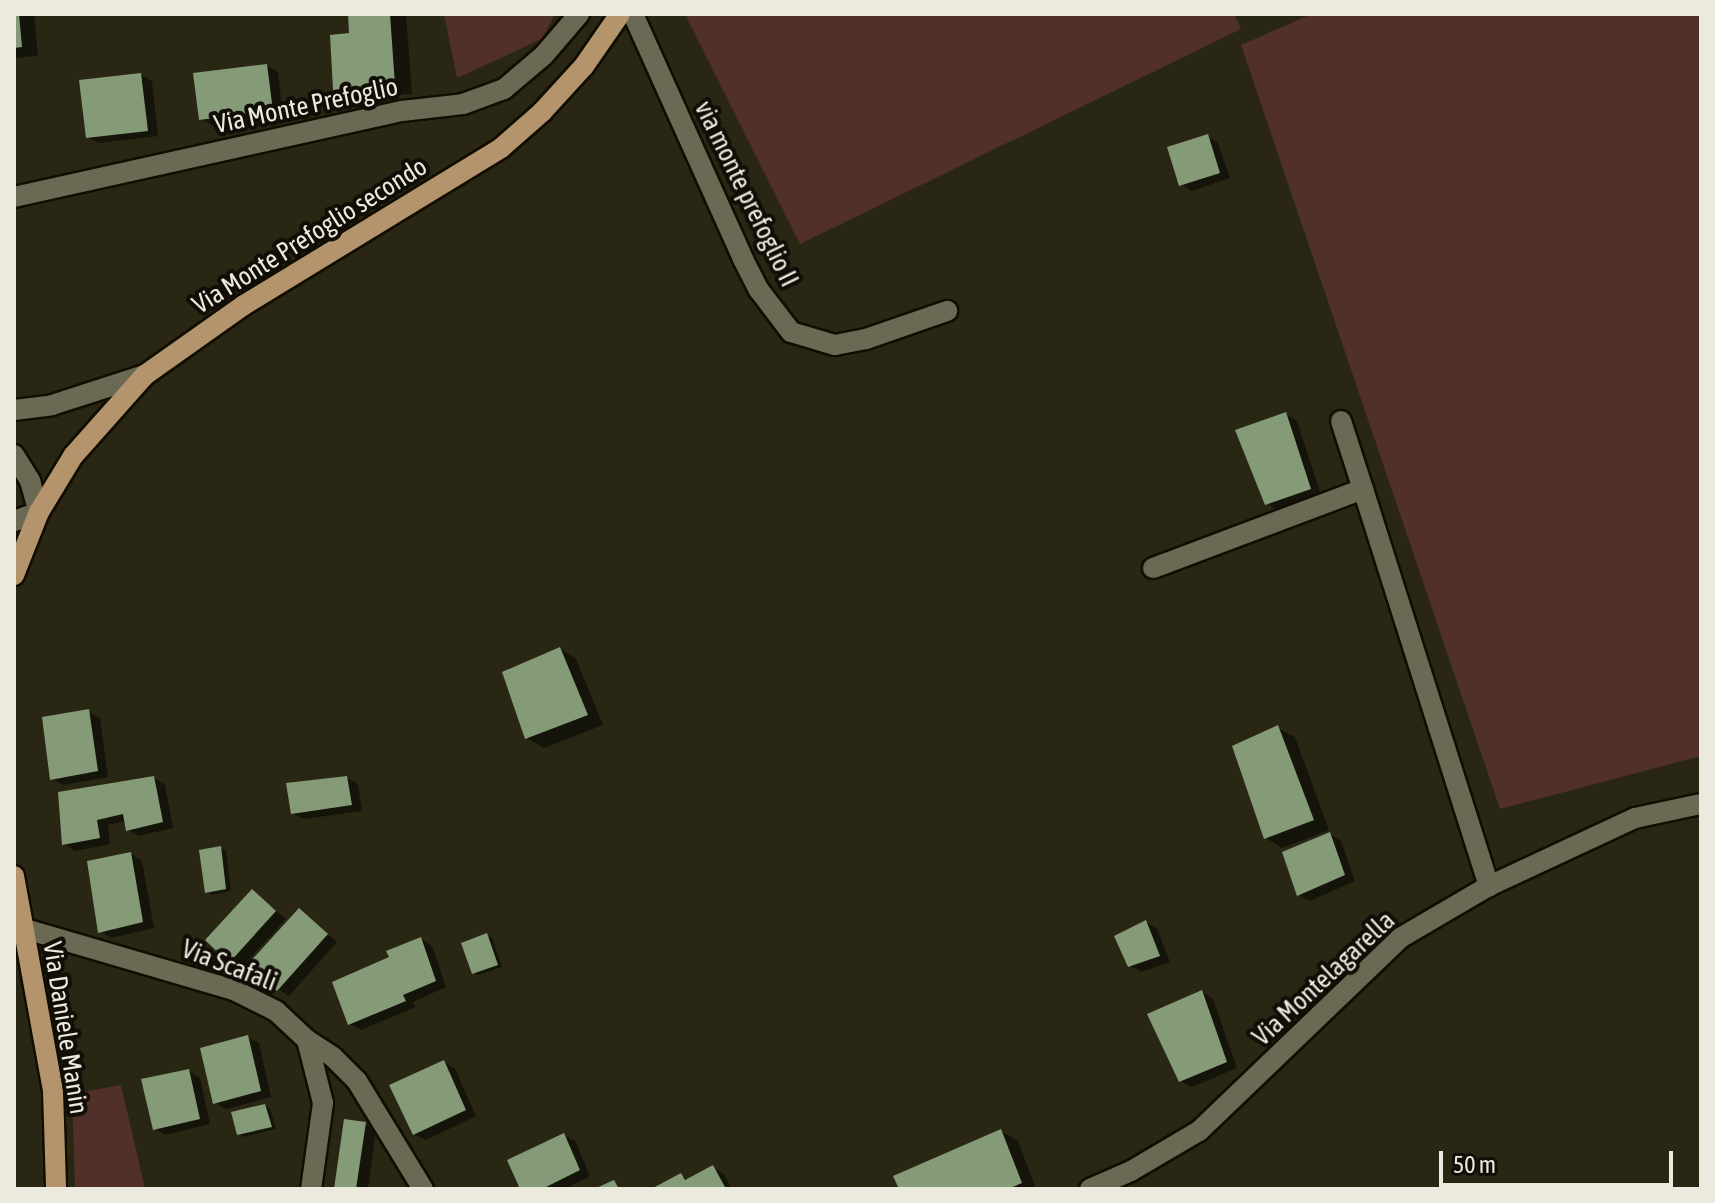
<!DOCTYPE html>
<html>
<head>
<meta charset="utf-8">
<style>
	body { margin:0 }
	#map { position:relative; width:1715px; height:1203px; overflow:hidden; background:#292614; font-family:"Asap Condensed",sans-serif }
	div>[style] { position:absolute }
	.green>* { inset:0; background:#513029 }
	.shadow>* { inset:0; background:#0007 }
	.building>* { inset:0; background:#859b77 }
	.roads { filter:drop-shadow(2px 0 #110e01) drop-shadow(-2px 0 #110e01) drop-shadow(0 2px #110e01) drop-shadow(0 -2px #110e01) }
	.minor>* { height:20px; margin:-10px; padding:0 10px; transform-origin:10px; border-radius:10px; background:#6b6853 }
	.major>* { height:20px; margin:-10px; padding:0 10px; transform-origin:10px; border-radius:10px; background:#b4946c }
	span { translate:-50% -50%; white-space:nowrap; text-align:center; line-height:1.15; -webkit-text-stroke:8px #100e07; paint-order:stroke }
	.street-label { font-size:26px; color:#eceadf }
	.frame { position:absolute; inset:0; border:16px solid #eceadf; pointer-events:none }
	.scale { position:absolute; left:1439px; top:1151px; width:234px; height:36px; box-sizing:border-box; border:4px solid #eceadf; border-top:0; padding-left:10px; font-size:24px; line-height:28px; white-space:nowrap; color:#eceadf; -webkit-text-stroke:6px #100e07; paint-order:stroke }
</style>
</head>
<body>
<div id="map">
	<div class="green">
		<i style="clip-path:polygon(444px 14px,555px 14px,542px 39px,457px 78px)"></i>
		<i style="clip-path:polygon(685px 14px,1234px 14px,1241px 29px,800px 244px)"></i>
		<i style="clip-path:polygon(1312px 14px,1701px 14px,1701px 756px,1500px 809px,1241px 45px)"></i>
		<i style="clip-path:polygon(121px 1085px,145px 1189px,75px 1189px,72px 1094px)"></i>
	</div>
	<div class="shadow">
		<i style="clip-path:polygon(14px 14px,34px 14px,38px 56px,14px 58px)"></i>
		<i style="clip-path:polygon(350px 14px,406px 14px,412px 94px,352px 98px,335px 88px,351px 35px)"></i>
		<i style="clip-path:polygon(267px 66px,278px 72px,283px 117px,212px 125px,201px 119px)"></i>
		<i style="clip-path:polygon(141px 75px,152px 81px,158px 136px,98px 143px,87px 137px)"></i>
		<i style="clip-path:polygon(1207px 136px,1218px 143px,1230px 178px,1192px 191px,1181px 184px)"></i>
		<i style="clip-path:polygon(1286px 414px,1297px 421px,1321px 495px,1277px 510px,1266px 503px)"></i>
		<i style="clip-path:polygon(560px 649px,576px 659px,603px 725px,544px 748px,527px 738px)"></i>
		<i style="clip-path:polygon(88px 712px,100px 718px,108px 777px,63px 785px,52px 778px)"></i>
		<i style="clip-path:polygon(1278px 728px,1295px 737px,1329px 830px,1282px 848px,1266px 838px)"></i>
		<i style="clip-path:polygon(154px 778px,165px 784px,173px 828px,139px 836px,128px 830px,126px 821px,108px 825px,110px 844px,75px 851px,64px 844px)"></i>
		<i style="clip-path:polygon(347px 778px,358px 784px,362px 811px,304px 819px,292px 813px)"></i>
		<i style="clip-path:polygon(1330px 834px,1341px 841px,1355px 881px,1310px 901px,1299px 895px)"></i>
		<i style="clip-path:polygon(221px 848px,226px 851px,231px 891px,212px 895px,207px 892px)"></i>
		<i style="clip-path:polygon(131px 854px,142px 861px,154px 928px,111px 938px,100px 931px)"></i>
		<i style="clip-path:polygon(252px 892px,286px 919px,241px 968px,230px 962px)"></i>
		<i style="clip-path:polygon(299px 910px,337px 942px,289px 996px,278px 989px)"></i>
		<i style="clip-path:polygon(1146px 922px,1157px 929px,1170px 962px,1141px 972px,1130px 966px)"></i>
		<i style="clip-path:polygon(487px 936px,492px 938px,502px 967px,479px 975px,474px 973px)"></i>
		<i style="clip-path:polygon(421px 939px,432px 946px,446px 987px,413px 1002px,416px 1007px,361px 1030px,350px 1024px,391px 958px)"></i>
		<i style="clip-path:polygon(1202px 992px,1213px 999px,1237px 1068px,1192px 1087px,1180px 1081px)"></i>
		<i style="clip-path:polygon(248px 1037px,259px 1043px,271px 1097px,226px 1109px,215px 1103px)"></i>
		<i style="clip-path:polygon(444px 1062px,455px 1069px,476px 1116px,426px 1140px,414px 1134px)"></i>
		<i style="clip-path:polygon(189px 1071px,200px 1078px,210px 1124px,165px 1135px,154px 1128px)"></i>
		<i style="clip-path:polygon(265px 1106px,270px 1109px,276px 1129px,244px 1137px,239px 1134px)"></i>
		<i style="clip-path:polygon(365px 1124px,376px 1130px,368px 1189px,337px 1189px)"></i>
		<i style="clip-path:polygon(1001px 1131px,1018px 1141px,1036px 1189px,901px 1189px)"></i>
		<i style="clip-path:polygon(564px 1135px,575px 1141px,590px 1176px,565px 1189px,522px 1189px)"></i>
		<i style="clip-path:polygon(713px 1167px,724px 1174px,732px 1189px,655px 1189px,681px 1176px,689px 1180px)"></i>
	</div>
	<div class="building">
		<i style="clip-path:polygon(14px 14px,19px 14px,22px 47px,14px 48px)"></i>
		<i style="clip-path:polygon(348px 14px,390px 14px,395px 85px,333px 90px,330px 35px,349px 33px)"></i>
		<i style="clip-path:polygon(267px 64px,273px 111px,199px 120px,193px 73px)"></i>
		<i style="clip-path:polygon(141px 73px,148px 131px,86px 138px,79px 80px)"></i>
		<i style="clip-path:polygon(1208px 134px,1220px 173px,1179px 186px,1167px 147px)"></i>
		<i style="clip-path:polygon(1286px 412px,1311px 489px,1265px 505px,1235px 430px)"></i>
		<i style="clip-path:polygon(560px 647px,588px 715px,525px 739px,502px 672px)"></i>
		<i style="clip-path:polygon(89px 709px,98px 771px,50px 780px,42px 717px)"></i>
		<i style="clip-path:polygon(1278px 725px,1314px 820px,1264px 839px,1232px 746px)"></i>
		<i style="clip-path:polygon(154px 776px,163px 822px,126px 831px,123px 814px,97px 820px,100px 838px,62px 845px,58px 792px)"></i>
		<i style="clip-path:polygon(347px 776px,352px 805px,291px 814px,286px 783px)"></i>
		<i style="clip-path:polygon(1330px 832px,1345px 875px,1297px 896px,1282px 852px)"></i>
		<i style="clip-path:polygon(221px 846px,226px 889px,205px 893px,199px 850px)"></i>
		<i style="clip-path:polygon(131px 852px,143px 922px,98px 933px,87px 861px)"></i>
		<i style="clip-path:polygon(252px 889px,276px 911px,229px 963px,205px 940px)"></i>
		<i style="clip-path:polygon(299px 908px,328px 934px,277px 991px,248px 964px)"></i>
		<i style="clip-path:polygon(1146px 920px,1160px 956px,1128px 967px,1114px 936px)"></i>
		<i style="clip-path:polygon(487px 933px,498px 965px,472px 974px,461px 943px)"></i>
		<i style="clip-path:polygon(421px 937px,436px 981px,403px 995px,406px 1001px,348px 1025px,332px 982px,389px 957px,386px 951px)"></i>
		<i style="clip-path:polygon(1202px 990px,1227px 1062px,1179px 1082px,1147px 1014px)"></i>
		<i style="clip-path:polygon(248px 1035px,261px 1091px,213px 1104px,200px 1048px)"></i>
		<i style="clip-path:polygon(444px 1060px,466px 1110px,413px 1135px,389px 1085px)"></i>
		<i style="clip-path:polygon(189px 1069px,200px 1119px,153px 1130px,141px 1079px)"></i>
		<i style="clip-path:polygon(265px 1104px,272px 1127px,237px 1135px,231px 1112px)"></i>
		<i style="clip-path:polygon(344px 1119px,366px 1122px,356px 1189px,334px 1189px)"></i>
		<i style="clip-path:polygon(1001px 1129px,1022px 1183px,1008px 1189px,899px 1189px,893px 1176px)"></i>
		<i style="clip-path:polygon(564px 1133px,580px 1170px,542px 1189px,520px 1189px,507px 1160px)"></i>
		<i style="clip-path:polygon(713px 1165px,726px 1189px,651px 1189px,681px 1173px,685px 1180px)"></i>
		<i style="clip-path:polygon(614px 1180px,619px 1189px,594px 1189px)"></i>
	</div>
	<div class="roads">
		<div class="minor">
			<i style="left:633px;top:14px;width:269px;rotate:65.8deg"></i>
			<i style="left:743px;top:259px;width:35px;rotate:63deg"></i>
			<i style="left:759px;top:290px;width:53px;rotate:52.7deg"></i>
			<i style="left:791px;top:332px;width:46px;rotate:16.5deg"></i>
			<i style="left:835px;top:345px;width:32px;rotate:-11deg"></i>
			<i style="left:866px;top:339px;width:86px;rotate:-19.1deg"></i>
			<i style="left:14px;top:197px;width:397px;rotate:-12.5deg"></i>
			<i style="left:402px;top:111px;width:61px;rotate:-6.5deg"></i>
			<i style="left:463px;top:104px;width:44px;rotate:-20.1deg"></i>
			<i style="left:504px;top:89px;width:52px;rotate:-40.4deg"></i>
			<i style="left:544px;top:55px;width:54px;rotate:-49.5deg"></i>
			<i style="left:14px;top:410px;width:38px;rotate:-7deg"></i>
			<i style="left:52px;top:405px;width:98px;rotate:-17.9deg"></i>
			<i style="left:1341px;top:421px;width:71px;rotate:72.1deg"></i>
			<i style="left:14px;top:455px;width:31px;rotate:58deg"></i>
			<i style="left:30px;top:481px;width:32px;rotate:74deg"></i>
			<i style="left:39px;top:512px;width:27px;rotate:160deg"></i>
			<i style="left:1153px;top:568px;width:224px;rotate:-20.6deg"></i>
			<i style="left:1363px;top:489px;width:417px;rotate:72.4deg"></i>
			<i style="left:14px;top:932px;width:9px;rotate:-27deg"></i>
			<i style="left:22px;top:928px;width:221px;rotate:16.3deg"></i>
			<i style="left:234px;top:990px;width:47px;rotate:26.6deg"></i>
			<i style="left:276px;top:1011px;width:42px;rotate:43.1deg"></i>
			<i style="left:307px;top:1040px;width:65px;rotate:75.7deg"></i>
			<i style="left:323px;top:1103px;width:87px;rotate:97.9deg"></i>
			<i style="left:307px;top:1040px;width:31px;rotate:33deg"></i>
			<i style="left:333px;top:1057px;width:34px;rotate:45deg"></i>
			<i style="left:357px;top:1081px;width:127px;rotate:58.6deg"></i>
			<i style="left:1090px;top:1189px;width:45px;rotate:-23.7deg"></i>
			<i style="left:1131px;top:1171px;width:79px;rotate:-30.5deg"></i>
			<i style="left:1199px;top:1131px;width:279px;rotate:-43.8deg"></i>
			<i style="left:1400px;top:938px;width:103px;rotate:-30.3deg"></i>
			<i style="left:1489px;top:886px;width:161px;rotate:-25deg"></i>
			<i style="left:1635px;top:818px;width:67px;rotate:-12deg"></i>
		</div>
		<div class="major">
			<i style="left:14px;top:575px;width:68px;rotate:-68.4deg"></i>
			<i style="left:39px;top:512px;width:66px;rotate:-58.7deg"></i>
			<i style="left:73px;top:456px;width:108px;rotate:-48.4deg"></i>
			<i style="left:145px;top:375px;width:121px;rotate:-35.3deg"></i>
			<i style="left:244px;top:305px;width:301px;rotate:-31.4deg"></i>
			<i style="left:501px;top:148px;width:55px;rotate:-41.3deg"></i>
			<i style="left:542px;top:112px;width:62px;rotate:-47.6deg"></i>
			<i style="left:584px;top:66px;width:63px;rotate:-55.3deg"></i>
			<i style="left:14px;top:876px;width:219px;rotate:79.7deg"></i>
			<i style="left:53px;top:1091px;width:98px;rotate:88.2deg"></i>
		</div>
	</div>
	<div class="street-label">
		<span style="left:306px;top:106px;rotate:-12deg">Via Monte Prefoglio</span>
		<span style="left:746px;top:194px;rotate:64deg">via monte prefoglio II</span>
		<span style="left:310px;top:236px;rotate:-32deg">Via Monte Prefoglio secondo</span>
		<span style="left:229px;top:966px;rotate:21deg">Via Scafali</span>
		<span style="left:1324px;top:979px;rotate:-43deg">Via Montelagarella</span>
		<span style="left:65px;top:1028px;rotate:81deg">Via Daniele Manin</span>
	</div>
	<div class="frame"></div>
	<div class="scale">50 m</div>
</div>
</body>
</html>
